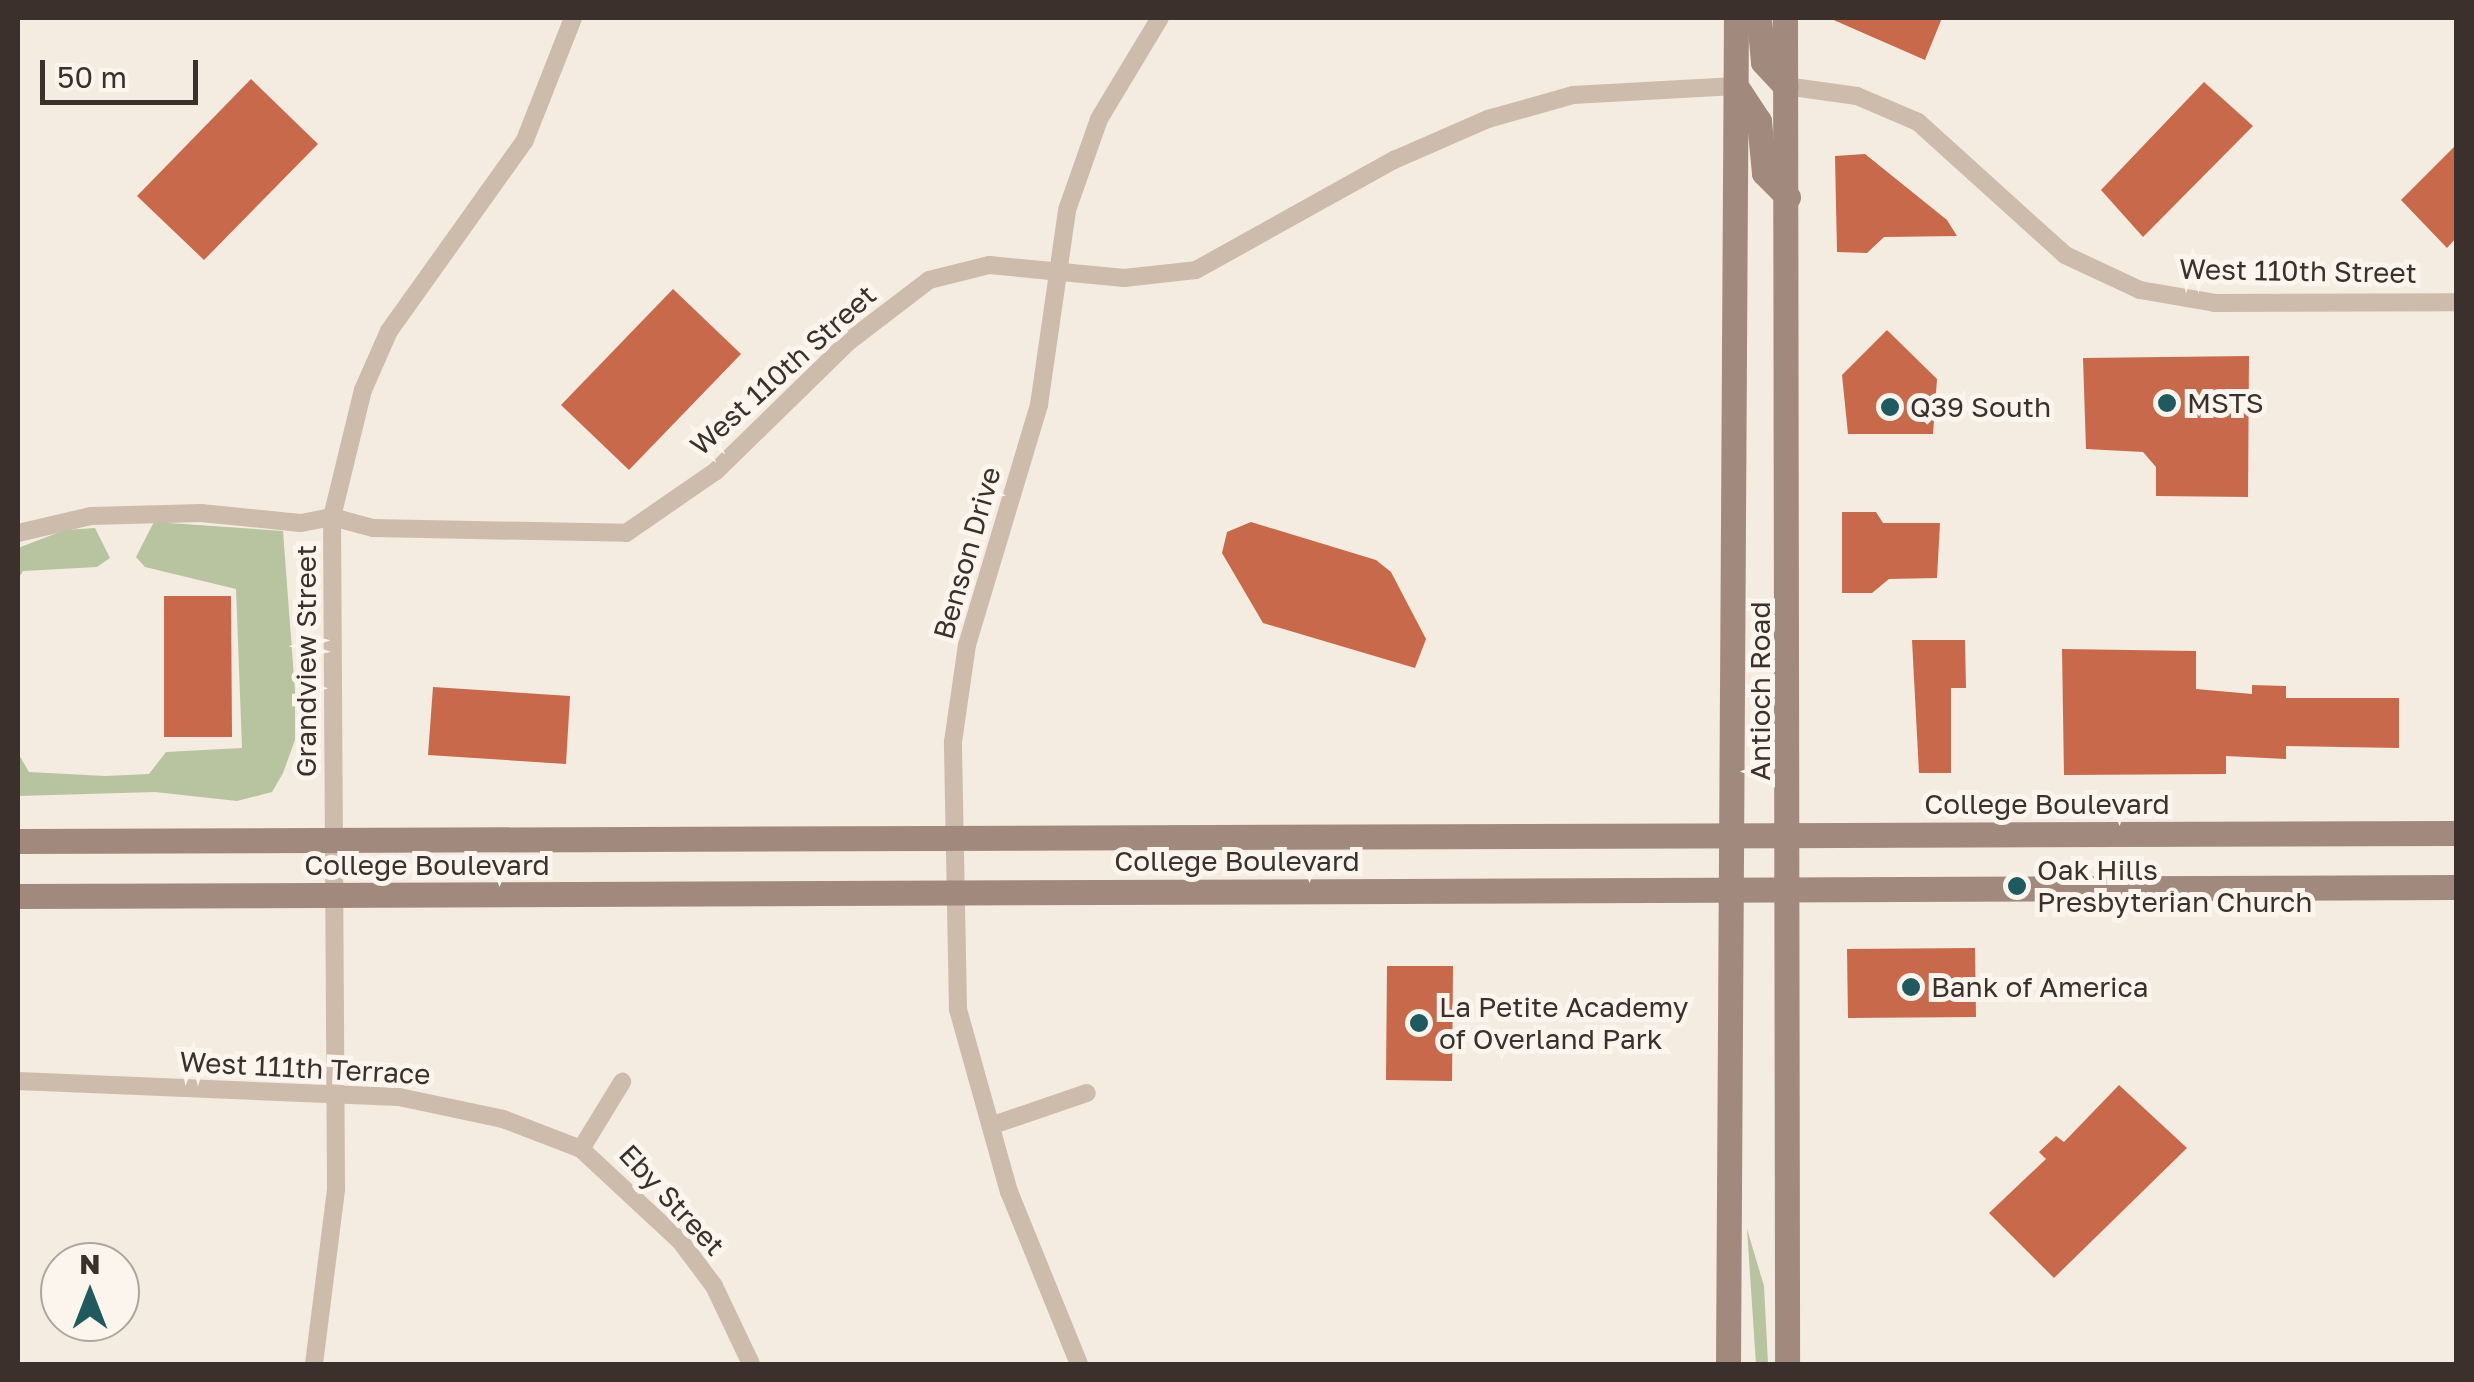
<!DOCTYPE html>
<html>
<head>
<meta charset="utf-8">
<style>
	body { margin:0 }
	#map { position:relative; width:2474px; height:1382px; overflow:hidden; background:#f4ebe1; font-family:"Golos Text",sans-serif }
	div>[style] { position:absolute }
	.green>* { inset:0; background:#b8c4a0 }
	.building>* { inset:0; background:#c8694b }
	.street>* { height:18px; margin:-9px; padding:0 9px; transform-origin:9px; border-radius:9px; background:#cdbbac }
	.secondary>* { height:25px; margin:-12.5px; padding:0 12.5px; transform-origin:12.5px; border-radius:12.5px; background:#a18a7d }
	.dots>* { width:28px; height:28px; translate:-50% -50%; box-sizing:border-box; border:5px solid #fbf5ee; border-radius:50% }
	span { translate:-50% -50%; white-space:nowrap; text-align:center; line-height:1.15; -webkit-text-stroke:10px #fbf5ee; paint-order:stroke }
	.street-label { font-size:28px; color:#3b302b }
	.poi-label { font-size:28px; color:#3b302b }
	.left { translate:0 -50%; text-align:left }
	.frame { position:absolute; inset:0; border:20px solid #3b302b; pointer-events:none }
	.north { position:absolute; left:40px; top:1242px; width:100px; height:100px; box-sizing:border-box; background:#fbf5ee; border:2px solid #aea6a0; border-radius:50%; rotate:0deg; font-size:28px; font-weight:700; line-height:40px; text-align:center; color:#3b302b }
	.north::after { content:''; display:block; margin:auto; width:35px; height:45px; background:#1f5a5e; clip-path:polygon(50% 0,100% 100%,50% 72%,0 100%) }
	.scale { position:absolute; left:40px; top:60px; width:158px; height:45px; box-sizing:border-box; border:5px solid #3b302b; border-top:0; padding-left:12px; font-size:30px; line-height:35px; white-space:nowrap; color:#3b302b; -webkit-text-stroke:8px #fbf5ee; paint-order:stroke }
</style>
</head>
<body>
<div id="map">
	<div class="green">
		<i style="clip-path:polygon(154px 522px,283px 531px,295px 691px,295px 740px,283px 773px,272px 792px,237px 801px,155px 792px,18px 796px,18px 753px,29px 772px,105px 776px,149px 774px,166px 752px,242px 748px,236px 589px,145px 567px,136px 557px)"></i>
		<i style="clip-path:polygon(95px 528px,110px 558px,97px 567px,23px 571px,18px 579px,18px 548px,65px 530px)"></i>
		<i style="clip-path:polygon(1747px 1229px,1764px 1286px,1768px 1364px,1756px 1364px)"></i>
	</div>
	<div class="building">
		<i style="clip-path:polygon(1829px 18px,1942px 18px,1925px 60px)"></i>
		<i style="clip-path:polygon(251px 79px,318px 144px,204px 260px,137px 196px)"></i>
		<i style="clip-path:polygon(2204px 82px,2253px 126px,2143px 237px,2101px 190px)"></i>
		<i style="clip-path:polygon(2456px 145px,2456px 238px,2447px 248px,2401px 200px)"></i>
		<i style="clip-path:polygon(1865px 154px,1947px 220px,1957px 236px,1884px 237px,1867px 253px,1837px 252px,1835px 156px)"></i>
		<i style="clip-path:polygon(673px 289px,741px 354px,629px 470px,561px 405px)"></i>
		<i style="clip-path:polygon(1887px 330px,1937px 379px,1933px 434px,1848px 434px,1842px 375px)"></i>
		<i style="clip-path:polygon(2249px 356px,2248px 497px,2156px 496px,2156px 467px,2143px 452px,2086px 449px,2083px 358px)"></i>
		<i style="clip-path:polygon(1842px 512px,1876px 512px,1883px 523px,1940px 523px,1937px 578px,1889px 579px,1872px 593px,1842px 593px)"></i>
		<i style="clip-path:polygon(1251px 522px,1376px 560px,1391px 572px,1426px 639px,1415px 668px,1263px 623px,1222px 553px,1227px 532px)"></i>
		<i style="clip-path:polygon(164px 596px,231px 596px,232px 737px,164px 737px)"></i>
		<i style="clip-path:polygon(1912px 640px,1965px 640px,1966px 688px,1951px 688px,1951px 773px,1919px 773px)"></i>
		<i style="clip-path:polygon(2062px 649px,2196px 651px,2196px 689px,2252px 694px,2252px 685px,2286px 686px,2286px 698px,2399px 698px,2399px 748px,2286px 746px,2286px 759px,2226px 756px,2226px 774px,2064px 775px)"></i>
		<i style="clip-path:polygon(433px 687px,570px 696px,566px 764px,428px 755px)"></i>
		<i style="clip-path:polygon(1975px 948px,1976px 1017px,1848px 1018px,1847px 949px)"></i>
		<i style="clip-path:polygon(1387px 966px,1453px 966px,1452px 1081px,1386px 1080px)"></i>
		<i style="clip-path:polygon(2119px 1085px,2187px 1148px,2054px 1278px,1989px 1213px,2046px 1159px,2039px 1152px,2056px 1136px,2064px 1142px)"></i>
	</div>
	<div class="street">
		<i style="left:1785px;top:86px;width:73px;rotate:7.9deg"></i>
		<i style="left:1857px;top:96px;width:66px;rotate:23.1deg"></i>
		<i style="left:1918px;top:122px;width:198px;rotate:42.1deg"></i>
		<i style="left:2065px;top:255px;width:83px;rotate:25deg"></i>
		<i style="left:2140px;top:290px;width:76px;rotate:9.8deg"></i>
		<i style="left:2215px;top:303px;width:241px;rotate:-0.2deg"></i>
		<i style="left:18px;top:533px;width:75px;rotate:-13.1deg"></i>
		<i style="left:91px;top:516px;width:110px;rotate:-1.6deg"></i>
		<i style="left:201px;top:513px;width:100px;rotate:5.7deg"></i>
		<i style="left:301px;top:523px;width:32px;rotate:-11deg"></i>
		<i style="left:332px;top:517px;width:42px;rotate:15deg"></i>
		<i style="left:373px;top:528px;width:253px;rotate:1.1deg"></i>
		<i style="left:626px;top:533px;width:109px;rotate:-34.6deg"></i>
		<i style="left:716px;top:471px;width:185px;rotate:-44.3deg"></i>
		<i style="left:848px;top:342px;width:102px;rotate:-37.4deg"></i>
		<i style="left:929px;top:280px;width:62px;rotate:-14deg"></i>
		<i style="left:989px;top:265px;width:136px;rotate:5.5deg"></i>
		<i style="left:1124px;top:278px;width:72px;rotate:-6.3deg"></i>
		<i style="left:1196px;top:270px;width:227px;rotate:-29.1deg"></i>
		<i style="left:1394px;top:160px;width:103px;rotate:-23.6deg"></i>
		<i style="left:1488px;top:119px;width:88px;rotate:-15.8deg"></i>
		<i style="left:1573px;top:95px;width:163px;rotate:-3.2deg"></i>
		<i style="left:18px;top:1081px;width:381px;rotate:2.4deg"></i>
		<i style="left:399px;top:1097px;width:106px;rotate:11.9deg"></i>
		<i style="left:503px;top:1119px;width:84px;rotate:21deg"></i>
		<i style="left:581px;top:1149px;width:137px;rotate:42.9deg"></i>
		<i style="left:681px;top:1242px;width:55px;rotate:53.1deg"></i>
		<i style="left:714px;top:1286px;width:86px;rotate:64.6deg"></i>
		<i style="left:993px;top:1125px;width:99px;rotate:-18.8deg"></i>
		<i style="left:581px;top:1149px;width:79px;rotate:-58.5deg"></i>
		<i style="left:314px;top:1364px;width:175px;rotate:-82.8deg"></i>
		<i style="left:336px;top:1190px;width:673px;rotate:-90.34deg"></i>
		<i style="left:332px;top:517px;width:131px;rotate:-76.3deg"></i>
		<i style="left:363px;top:390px;width:64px;rotate:-66.2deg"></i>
		<i style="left:389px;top:331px;width:234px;rotate:-54.5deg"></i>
		<i style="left:525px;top:140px;width:131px;rotate:-68.5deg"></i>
		<i style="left:1079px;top:1364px;width:186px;rotate:-112.1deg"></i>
		<i style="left:1009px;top:1192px;width:190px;rotate:-105.6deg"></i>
		<i style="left:958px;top:1009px;width:267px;rotate:-91.1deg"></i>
		<i style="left:953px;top:742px;width:98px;rotate:-81.8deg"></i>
		<i style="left:967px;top:645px;width:251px;rotate:-73.3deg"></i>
		<i style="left:1039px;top:405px;width:197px;rotate:-81.8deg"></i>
		<i style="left:1067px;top:210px;width:96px;rotate:-70.6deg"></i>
		<i style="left:1099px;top:119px;width:118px;rotate:-58.9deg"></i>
	</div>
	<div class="secondary">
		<i style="left:1759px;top:18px;width:44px;rotate:84.8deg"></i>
		<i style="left:1763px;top:62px;width:33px;rotate:47deg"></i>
		<i style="left:1785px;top:18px;width:1346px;rotate:89.91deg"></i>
		<i style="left:1736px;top:86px;width:42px;rotate:56.7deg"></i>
		<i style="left:1759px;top:121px;width:52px;rotate:84.5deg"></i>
		<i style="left:1764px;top:173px;width:34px;rotate:45deg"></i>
		<i style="left:18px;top:841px;width:2438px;rotate:-0.19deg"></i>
		<i style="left:18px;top:896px;width:2438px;rotate:-0.21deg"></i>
		<i style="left:1728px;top:1364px;width:1346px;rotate:-89.66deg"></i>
	</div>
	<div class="dots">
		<i style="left:2167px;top:403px;background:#1f5a5e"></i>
		<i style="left:1890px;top:407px;background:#1f5a5e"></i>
		<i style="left:2017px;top:886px;background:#1f5a5e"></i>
		<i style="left:1911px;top:987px;background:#1f5a5e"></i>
		<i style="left:1419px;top:1023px;background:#1f5a5e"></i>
	</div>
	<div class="street-label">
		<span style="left:2298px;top:271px;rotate:1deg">West 110th Street</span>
		<span style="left:783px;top:370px;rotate:-42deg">West 110th Street</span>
		<span style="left:967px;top:553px;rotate:-74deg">Benson Drive</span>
		<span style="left:306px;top:661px;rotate:-90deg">Grandview Street</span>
		<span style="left:1760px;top:691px;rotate:-90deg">Antioch Road</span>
		<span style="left:2047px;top:804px">College Boulevard</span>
		<span style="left:1237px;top:861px">College Boulevard</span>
		<span style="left:427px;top:865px">College Boulevard</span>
		<span style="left:305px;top:1068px;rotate:3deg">West 111th Terrace</span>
		<span style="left:672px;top:1200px;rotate:47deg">Eby Street</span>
	</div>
	<div class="poi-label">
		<span class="left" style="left:2187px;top:403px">MSTS</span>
		<span class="left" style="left:1910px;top:407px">Q39 South</span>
		<span class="left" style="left:2037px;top:886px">Oak Hills<br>Presbyterian Church</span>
		<span class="left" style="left:1931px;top:987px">Bank of America</span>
		<span class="left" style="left:1439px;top:1023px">La Petite Academy<br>of Overland Park</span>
	</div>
	<div class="frame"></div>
	<div class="north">N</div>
	<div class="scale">50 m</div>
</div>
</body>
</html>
